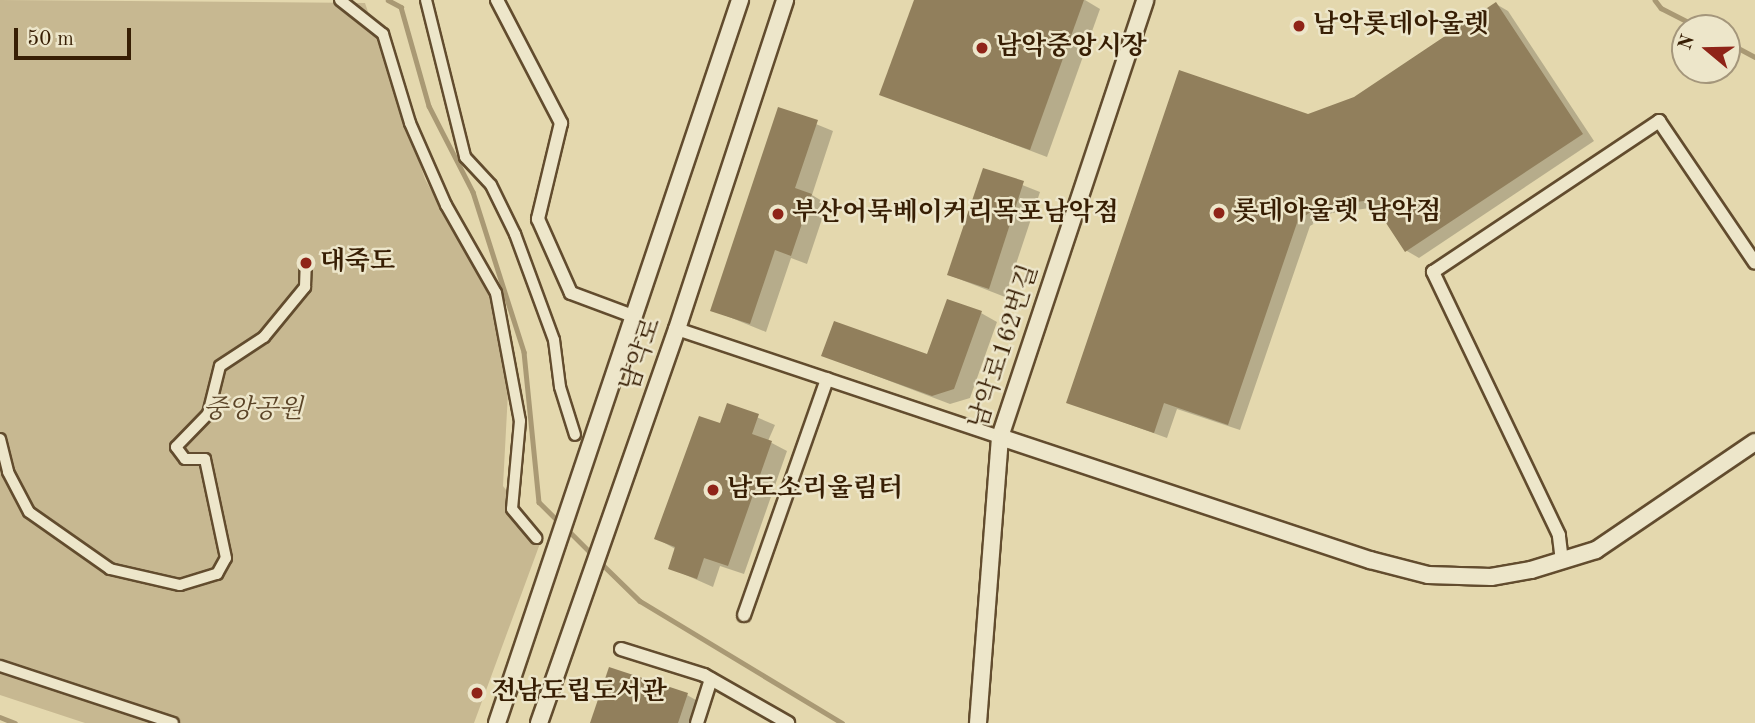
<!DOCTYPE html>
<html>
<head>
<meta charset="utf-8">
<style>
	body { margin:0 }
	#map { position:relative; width:1755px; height:723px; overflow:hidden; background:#e4d8ae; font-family:"Old Standard TT","Noto Serif KR",serif }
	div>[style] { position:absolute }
	.green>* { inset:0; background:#c7b891 }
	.shadow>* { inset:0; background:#0003 }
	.stream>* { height:4.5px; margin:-2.25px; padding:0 2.25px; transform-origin:2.25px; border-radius:2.25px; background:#a99974 }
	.building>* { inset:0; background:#917f5c }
	.roads { filter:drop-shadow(2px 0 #624c2e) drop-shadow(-2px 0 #624c2e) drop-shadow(0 2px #624c2e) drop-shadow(0 -2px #624c2e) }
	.pedestrian>* { height:10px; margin:-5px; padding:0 5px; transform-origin:5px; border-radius:5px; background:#ede6ca }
	.minor>* { height:12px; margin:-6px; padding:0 6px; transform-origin:6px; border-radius:6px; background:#ede6ca }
	.tertiary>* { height:16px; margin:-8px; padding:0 8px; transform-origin:8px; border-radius:8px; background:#ede6ca }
	.dots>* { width:19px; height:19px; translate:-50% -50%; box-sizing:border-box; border:4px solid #ede6ca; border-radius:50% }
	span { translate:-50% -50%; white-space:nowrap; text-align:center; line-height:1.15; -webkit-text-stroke:5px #ede6ca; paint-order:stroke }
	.poi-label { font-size:26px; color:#371e04; font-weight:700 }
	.left { translate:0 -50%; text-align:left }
	.street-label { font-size:26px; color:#371e04 }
	.park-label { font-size:26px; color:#5b4427; font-style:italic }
	.north { position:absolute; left:1671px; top:14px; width:70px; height:70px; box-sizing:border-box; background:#ede6ca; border:2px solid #a4967b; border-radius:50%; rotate:289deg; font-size:19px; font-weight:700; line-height:28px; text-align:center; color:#371e04 }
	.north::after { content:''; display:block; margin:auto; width:24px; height:32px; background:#8f2418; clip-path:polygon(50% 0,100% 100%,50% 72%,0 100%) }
	.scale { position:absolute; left:14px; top:28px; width:117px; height:32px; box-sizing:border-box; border:4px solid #371e04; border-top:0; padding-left:9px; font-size:21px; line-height:24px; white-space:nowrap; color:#371e04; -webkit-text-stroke:5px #ede6ca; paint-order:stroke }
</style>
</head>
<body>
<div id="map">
	<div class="green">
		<i style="clip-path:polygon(0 0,365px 3px,425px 179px,511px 336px,503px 486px,542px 538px,474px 723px,85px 723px,0 695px)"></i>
	</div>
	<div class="shadow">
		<i style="clip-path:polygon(915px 0,1085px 0,1100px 9px,1047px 157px,881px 94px)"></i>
		<i style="clip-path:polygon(1496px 4px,1508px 11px,1594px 141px,1419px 258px,1407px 251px,1378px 207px,1332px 213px,1310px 226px,1240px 430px,1177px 409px,1167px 438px,1068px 402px,1308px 115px,1354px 99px)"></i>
		<i style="clip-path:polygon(779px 109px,833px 131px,812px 195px,827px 204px,807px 264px,791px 258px,766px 332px,712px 310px)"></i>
		<i style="clip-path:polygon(984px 170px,1040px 192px,1005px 297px,949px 275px)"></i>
		<i style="clip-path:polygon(981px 313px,997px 322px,970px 398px,950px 404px,824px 356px,929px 356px)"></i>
		<i style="clip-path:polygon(728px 405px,775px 425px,768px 441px,787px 451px,744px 574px,720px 566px,713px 587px,670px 568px,677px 550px,656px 538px,722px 425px)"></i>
		<i style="clip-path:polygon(687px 695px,703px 704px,697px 723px,592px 723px)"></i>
	</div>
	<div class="stream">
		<i style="left:388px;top:0;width:15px;rotate:28deg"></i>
		<i style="left:401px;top:7px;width:103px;rotate:74.2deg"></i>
		<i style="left:429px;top:106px;width:97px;rotate:62.9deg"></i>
		<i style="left:473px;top:192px;width:168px;rotate:72.3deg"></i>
		<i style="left:524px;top:352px;width:151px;rotate:84.3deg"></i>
		<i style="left:539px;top:502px;width:30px;rotate:45deg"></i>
		<i style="left:1655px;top:0;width:10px;rotate:53deg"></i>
		<i style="left:1661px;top:8px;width:44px;rotate:27.1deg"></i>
		<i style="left:1727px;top:42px;width:32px;rotate:28deg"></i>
		<i style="left:567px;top:529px;width:37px;rotate:45deg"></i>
		<i style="left:599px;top:561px;width:57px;rotate:44.3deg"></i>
		<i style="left:640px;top:601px;width:236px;rotate:31.1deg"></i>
		<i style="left:0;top:717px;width:16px;rotate:22deg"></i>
	</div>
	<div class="building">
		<i style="clip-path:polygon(914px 0,1084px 0,1030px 150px,879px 95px)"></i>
		<i style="clip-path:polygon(1496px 2px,1583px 134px,1405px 252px,1371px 200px,1319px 207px,1298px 220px,1228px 425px,1164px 403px,1154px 433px,1066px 403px,1179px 70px,1308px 114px,1354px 97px)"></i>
		<i style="clip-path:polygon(778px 107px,818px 120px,795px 188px,812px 194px,791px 256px,775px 250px,750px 324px,710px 311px)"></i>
		<i style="clip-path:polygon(983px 168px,1024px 181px,989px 289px,947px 275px)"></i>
		<i style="clip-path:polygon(947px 299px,982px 311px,954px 389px,932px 396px,821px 356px,834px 321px,927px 354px)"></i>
		<i style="clip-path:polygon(727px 403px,759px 414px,752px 434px,772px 441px,728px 566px,704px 558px,697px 579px,668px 569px,675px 547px,654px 539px,699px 416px,720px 423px)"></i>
		<i style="clip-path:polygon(609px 667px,688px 693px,678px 723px,590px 723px)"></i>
	</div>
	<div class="roads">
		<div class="pedestrian">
			<i style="left:340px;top:0;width:55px;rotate:38.3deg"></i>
			<i style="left:383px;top:34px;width:93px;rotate:73.1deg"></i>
			<i style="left:410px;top:123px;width:90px;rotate:66.3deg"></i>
			<i style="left:446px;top:205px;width:101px;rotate:60.4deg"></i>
			<i style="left:496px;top:293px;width:130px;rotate:79.4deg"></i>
			<i style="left:520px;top:421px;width:88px;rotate:95.2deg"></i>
			<i style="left:512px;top:509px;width:38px;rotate:50deg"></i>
			<i style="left:426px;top:0;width:162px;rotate:76deg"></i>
			<i style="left:465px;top:157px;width:38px;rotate:47deg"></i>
			<i style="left:491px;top:185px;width:55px;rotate:63.9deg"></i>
			<i style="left:515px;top:234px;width:113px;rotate:69.8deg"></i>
			<i style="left:554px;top:340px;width:47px;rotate:82.7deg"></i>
			<i style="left:560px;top:387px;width:50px;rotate:72.6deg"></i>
			<i style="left:0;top:439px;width:34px;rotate:76deg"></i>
			<i style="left:8px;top:472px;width:45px;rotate:62.3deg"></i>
			<i style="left:29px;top:512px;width:99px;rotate:35.1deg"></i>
			<i style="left:110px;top:569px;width:72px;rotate:12.9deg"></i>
			<i style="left:180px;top:585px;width:39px;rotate:-17deg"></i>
			<i style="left:217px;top:574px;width:18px;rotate:-61deg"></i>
			<i style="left:226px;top:558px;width:101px;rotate:-102deg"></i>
			<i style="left:205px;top:459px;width:20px;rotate:180deg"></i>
			<i style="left:185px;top:459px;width:15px;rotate:-127deg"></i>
			<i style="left:176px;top:447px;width:46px;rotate:-45.9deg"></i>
			<i style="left:208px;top:414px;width:49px;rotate:-76deg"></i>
			<i style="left:220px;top:366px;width:53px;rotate:-33.4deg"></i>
			<i style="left:264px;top:337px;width:65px;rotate:-50.6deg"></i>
			<i style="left:305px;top:287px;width:24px;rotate:-88deg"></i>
			<i style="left:0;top:666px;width:182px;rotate:18.2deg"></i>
		</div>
		<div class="minor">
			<i style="left:497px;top:0;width:139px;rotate:62.5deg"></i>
			<i style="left:561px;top:123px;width:99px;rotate:103.5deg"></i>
			<i style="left:538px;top:219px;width:81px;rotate:66deg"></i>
			<i style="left:571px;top:293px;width:66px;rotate:20.4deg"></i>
			<i style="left:677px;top:329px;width:341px;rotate:18.5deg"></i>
			<i style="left:1562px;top:561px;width:26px;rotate:-97deg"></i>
			<i style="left:1559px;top:535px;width:292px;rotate:-115.6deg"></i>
			<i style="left:1433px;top:272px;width:272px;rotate:-33.7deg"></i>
			<i style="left:1659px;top:121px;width:171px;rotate:55.9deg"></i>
			<i style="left:744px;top:615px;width:250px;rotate:-70.6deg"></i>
			<i style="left:621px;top:649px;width:87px;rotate:17.4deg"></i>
			<i style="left:704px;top:675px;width:97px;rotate:29.7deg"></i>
			<i style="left:697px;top:723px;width:46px;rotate:-72.3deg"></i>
		</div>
		<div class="tertiary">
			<i style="left:1000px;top:437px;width:390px;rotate:18.4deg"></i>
			<i style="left:1370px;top:560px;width:60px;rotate:14.5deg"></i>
			<i style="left:1428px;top:575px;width:63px;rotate:1.8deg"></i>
			<i style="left:1491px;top:577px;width:41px;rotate:-9.9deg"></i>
			<i style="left:1531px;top:570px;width:68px;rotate:-17.1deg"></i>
			<i style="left:1596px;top:550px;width:192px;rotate:-34.2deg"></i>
			<i style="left:497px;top:723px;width:763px;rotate:-71.42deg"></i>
			<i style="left:539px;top:723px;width:417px;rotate:-70.7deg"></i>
			<i style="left:677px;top:329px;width:346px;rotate:-71.8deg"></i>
			<i style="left:978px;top:723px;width:287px;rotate:-85.6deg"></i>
			<i style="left:1000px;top:437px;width:460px;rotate:-71.6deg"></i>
		</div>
	</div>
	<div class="dots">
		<i style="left:1299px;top:26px;background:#8f2418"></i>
		<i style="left:982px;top:48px;background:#8f2418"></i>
		<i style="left:1219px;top:213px;background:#8f2418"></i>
		<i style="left:778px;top:214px;background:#8f2418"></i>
		<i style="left:306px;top:263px;background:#8f2418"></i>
		<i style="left:713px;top:490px;background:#8f2418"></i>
		<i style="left:477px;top:693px;background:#8f2418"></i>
	</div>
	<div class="poi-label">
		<span class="left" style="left:1313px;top:26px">남악롯데아울렛</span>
		<span class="left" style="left:996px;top:48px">남악중앙시장</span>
		<span class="left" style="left:1233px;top:213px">롯데아울렛 남악점</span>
		<span class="left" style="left:792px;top:214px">부산어묵베이커리목포남악점</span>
		<span class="left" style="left:320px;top:263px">대죽도</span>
		<span class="left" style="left:727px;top:490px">남도소리울림터</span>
		<span class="left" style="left:491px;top:693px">전남도립도서관</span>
	</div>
	<div class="street-label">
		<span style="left:1005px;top:347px;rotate:-72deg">남악로162번길</span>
		<span style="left:642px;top:355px;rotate:-71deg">남악로</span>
	</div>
	<div class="park-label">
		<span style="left:253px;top:411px">중앙공원</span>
	</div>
	<div class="north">N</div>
	<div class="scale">50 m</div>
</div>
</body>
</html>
